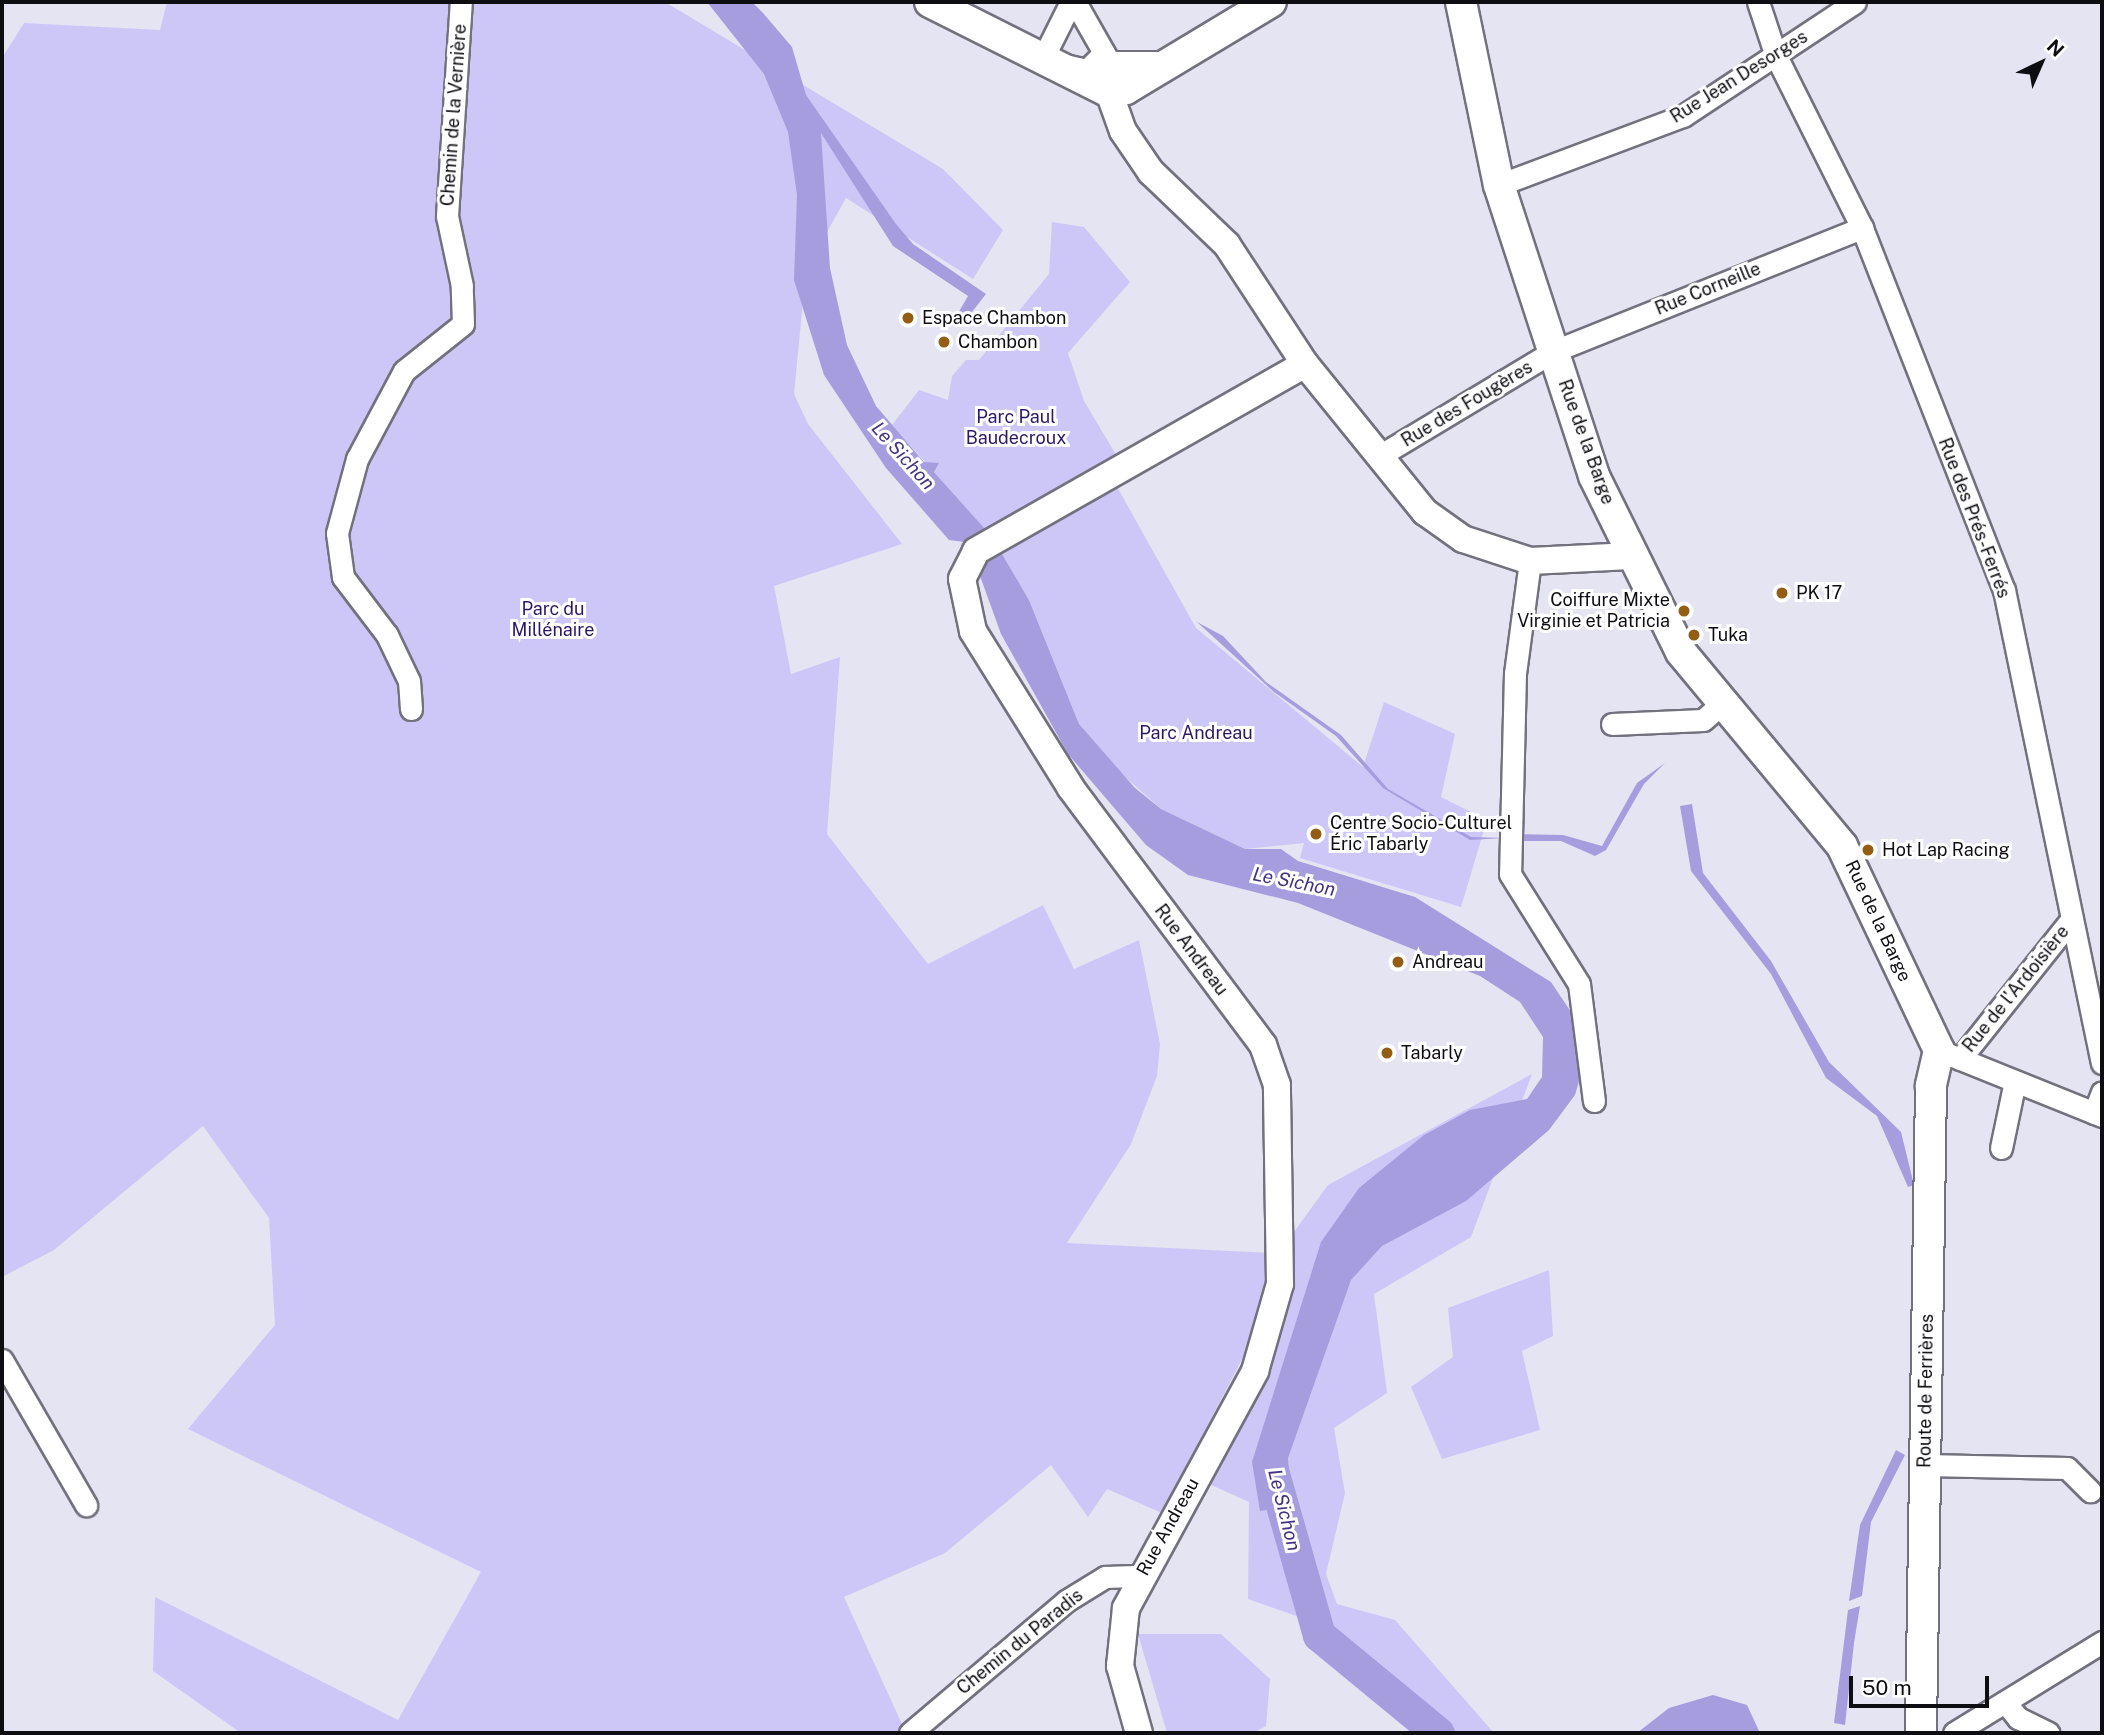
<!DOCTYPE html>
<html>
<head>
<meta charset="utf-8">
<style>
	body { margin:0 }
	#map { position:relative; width:2104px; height:1735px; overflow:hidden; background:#e5e4f2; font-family:"Public Sans",sans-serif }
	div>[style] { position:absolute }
	.green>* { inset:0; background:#ccc7f7 }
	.water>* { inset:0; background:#a69ddf }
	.river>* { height:33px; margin:-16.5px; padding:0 16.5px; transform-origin:16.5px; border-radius:16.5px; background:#a69ddf }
	.roads { filter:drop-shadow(2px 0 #73717e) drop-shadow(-2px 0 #73717e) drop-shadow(0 2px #73717e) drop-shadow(0 -2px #73717e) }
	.minor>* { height:21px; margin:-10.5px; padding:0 10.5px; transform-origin:10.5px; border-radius:10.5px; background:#fff }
	.tertiary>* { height:26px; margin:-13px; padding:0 13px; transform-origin:13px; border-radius:13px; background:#fff }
	.secondary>* { height:30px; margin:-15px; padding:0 15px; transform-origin:15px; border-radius:15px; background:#fff }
	.dots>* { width:19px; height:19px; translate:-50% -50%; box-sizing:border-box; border:4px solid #fff; border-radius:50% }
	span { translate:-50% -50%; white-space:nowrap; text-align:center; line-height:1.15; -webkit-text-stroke:6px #fff; paint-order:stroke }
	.street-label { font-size:18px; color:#0e0d12 }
	.poi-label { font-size:18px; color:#0e0d12 }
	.left { translate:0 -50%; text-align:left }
	.right { translate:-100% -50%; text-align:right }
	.park-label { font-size:18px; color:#2e1764 }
	.water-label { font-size:19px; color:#453280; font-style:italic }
	.frame { position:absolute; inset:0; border:4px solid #0e0d12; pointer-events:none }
	.north { position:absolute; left:2006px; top:28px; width:70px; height:70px; -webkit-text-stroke:5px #fff; paint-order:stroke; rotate:44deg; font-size:19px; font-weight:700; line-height:28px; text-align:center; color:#0e0d12 }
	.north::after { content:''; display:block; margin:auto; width:24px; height:32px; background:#0e0d12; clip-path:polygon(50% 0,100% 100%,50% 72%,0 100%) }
	.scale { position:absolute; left:1849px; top:1676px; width:140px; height:32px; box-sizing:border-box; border:4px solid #0e0d12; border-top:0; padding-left:9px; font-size:21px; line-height:24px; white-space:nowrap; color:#0e0d12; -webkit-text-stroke:5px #fff; paint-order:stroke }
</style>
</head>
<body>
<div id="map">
	<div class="green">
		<i style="clip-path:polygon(167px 2px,665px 2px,943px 169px,1003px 230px,973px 279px,846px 198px,806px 270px,794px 394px,808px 424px,902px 544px,774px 586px,791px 674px,840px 657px,827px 834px,928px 964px,1043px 905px,1074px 969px,1139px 940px,1160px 1044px,1157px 1076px,1131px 1144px,1067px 1243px,1271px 1253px,1252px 1340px,1162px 1513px,1107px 1489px,1088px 1517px,1051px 1465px,945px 1553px,844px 1597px,906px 1733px,241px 1733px,153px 1671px,155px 1597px,398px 1720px,481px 1572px,188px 1429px,275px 1325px,269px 1218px,203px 1126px,54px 1250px,2px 1277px,2px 58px,24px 23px,160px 30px)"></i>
		<i style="clip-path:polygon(1052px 222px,1084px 227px,1130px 282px,1068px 353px,1084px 401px,1118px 458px,986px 530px,892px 425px,919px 390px,948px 400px,952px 376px,966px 360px,979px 360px,1049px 274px)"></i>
		<i style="clip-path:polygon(1116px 485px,1196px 628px,1363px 767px,1384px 702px,1455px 734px,1441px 797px,1487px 820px,1461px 907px,1300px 858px,1304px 843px,1245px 849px,1161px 809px,1104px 758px,1079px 724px,1029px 600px,998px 547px)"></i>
		<i style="clip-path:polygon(1532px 1074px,1471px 1237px,1374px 1294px,1387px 1393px,1334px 1428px,1345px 1493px,1326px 1574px,1337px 1604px,1395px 1620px,1494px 1733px,1421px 1733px,1302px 1618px,1248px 1599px,1249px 1502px,1209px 1484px,1280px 1329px,1291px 1236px,1328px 1185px)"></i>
		<i style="clip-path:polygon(1549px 1270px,1553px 1336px,1522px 1351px,1540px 1430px,1442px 1459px,1411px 1387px,1453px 1357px,1448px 1308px)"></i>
		<i style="clip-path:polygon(1138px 1634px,1221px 1634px,1270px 1679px,1266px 1726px,1253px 1733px,1167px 1733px)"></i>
	</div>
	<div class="water">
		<i style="clip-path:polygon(707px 2px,752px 2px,763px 13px,792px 47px,806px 95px,896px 224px,913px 244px,986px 294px,965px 321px,957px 315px,968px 296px,893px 246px,821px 133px,830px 268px,847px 345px,876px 406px,924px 462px,939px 463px,934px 472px,986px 530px,964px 542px,949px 540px,886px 468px,824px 375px,794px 280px,797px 195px,788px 132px,764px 74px)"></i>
		<i style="clip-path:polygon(998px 547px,1029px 600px,1079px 724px,1135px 788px,1161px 809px,1245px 849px,1281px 849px,1298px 861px,1415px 897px,1551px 982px,1573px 1015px,1583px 1068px,1575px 1095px,1549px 1130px,1466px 1201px,1382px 1246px,1351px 1280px,1288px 1458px,1291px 1506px,1260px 1511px,1252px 1462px,1321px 1242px,1359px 1188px,1424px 1135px,1470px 1110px,1527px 1099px,1542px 1077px,1543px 1037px,1520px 1002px,1480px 976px,1298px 903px,1188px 875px,1146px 845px,1068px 754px,1001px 634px,975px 562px)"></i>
		<i style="clip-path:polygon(1197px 622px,1223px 636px,1266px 682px,1341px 735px,1388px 789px,1471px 837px,1504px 838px,1470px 840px,1383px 788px,1336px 736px,1274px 692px)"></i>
		<i style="clip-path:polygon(1665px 763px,1644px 784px,1606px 850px,1595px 856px,1561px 841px,1518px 841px,1518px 834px,1563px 835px,1602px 846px,1637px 783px)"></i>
		<i style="clip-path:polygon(1692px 804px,1703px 873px,1771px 961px,1829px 1062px,1901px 1132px,1914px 1185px,1908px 1187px,1877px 1116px,1826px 1078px,1771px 974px,1691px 871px,1680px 806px)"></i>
		<i style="clip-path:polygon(1896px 1450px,1905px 1455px,1871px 1522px,1862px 1596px,1849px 1601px,1860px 1525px)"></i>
		<i style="clip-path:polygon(1860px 1606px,1854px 1643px,1845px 1725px,1834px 1723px,1848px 1610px)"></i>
		<i style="clip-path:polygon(1713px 1695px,1747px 1705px,1760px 1733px,1637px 1733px,1669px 1708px)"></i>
	</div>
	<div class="river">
		<i style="left:1270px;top:1463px;width:179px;rotate:74.1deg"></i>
		<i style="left:1319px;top:1635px;width:154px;rotate:39.5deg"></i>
	</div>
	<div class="roads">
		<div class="minor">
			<i style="left:1071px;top:2px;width:65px;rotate:116.6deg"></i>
			<i style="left:1042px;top:60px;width:46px;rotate:12.5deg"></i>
			<i style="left:1087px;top:70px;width:24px;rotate:-45deg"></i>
			<i style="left:1075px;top:2px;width:73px;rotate:60.3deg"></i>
			<i style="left:1758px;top:2px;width:57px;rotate:71.6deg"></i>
			<i style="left:1776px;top:56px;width:192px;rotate:63.4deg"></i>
			<i style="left:1862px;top:228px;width:389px;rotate:68.6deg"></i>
			<i style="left:2004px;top:590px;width:483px;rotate:78.3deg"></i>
			<i style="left:1499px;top:185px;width:197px;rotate:-20.6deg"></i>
			<i style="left:1683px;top:116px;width:206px;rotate:-33.5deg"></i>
			<i style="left:1379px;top:456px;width:204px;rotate:-31deg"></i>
			<i style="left:1554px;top:351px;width:332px;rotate:-21.8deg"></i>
			<i style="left:1530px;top:561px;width:113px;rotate:97.6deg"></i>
			<i style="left:1515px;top:673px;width:201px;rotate:91.4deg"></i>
			<i style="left:1510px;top:874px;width:130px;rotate:57.9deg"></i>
			<i style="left:1579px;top:984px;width:118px;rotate:82.7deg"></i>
			<i style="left:411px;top:709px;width:28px;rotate:-94deg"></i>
			<i style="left:409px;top:681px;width:51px;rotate:-115.6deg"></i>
			<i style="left:387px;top:635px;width:73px;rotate:-127.2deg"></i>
			<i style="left:343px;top:577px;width:44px;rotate:-97.8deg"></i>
			<i style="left:337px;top:533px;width:77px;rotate:-74.9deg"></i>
			<i style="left:357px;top:459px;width:100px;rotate:-61.9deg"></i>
			<i style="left:404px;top:371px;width:75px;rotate:-38.5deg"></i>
			<i style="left:463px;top:324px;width:38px;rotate:-92deg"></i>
			<i style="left:462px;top:286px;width:72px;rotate:-102.1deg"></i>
			<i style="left:447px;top:216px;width:214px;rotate:-86.3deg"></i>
			<i style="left:1612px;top:724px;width:91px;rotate:-2.5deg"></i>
			<i style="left:1703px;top:720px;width:29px;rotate:-41deg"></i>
			<i style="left:1948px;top:1054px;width:166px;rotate:21.9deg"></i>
			<i style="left:1960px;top:1059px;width:178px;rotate:-51.4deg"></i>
			<i style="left:2094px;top:1113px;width:22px;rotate:-69deg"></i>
			<i style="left:2001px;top:1148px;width:68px;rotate:-78.2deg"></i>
			<i style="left:2px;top:1360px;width:168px;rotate:59.9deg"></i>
			<i style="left:1925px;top:1465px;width:142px;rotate:1.2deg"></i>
			<i style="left:2067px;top:1468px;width:33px;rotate:45deg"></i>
			<i style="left:2005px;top:1702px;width:21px;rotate:51deg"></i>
			<i style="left:2018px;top:1718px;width:34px;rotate:26deg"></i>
			<i style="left:910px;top:1733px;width:204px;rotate:-40.2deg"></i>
			<i style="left:1066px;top:1601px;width:46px;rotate:-31.6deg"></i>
			<i style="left:1105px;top:1577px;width:36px;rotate:-2deg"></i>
			<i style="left:1954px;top:1733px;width:174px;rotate:-31.6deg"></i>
		</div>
		<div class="tertiary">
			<i style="left:1109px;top:92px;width:41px;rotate:70.3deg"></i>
			<i style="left:1123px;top:131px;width:50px;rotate:55.7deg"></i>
			<i style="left:1151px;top:172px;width:105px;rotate:43.8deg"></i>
			<i style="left:1227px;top:245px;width:142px;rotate:56.8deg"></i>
			<i style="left:1305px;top:364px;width:191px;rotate:51deg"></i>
			<i style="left:1425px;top:512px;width:47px;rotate:35.4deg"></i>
			<i style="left:1463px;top:539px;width:71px;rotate:18.2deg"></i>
			<i style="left:1530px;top:561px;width:101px;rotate:-2.8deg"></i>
			<i style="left:1139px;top:1733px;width:70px;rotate:-105.8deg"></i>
			<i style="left:1120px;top:1666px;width:58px;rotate:-84.1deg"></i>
			<i style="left:1126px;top:1608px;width:270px;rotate:-61.4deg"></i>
			<i style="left:1255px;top:1371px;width:91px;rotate:-74deg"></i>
			<i style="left:1280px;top:1284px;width:199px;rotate:-90.9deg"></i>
			<i style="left:1277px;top:1085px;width:42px;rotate:-109.3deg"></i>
			<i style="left:1263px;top:1045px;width:321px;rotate:-126.8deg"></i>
			<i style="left:1071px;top:788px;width:185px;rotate:-122deg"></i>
			<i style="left:973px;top:631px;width:53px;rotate:-101.9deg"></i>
			<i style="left:962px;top:579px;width:31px;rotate:-63deg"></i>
			<i style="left:976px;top:551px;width:378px;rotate:-29.6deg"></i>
		</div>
		<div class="secondary">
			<i style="left:930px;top:2px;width:200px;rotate:26.7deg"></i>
			<i style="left:1109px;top:92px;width:17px;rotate:-10deg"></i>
			<i style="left:1126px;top:89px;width:169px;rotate:-31deg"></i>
			<i style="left:1461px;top:2px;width:187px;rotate:78.3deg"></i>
			<i style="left:1499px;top:185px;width:306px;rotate:71.9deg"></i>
			<i style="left:1594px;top:476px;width:196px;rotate:63.7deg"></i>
			<i style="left:1681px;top:652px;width:252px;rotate:50.3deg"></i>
			<i style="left:1842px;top:846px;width:226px;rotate:64.6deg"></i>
			<i style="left:1939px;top:1050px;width:37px;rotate:103deg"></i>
			<i style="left:1931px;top:1086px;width:647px;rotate:90.89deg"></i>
			<i style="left:1109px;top:92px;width:25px;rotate:-83deg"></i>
			<i style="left:1112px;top:67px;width:44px"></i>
		</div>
	</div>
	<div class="dots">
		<i style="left:908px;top:318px;background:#935d14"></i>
		<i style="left:944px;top:342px;background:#935d14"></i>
		<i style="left:1782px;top:593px;background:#935d14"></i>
		<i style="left:1684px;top:611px;background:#935d14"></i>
		<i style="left:1694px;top:635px;background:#935d14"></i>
		<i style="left:1316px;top:834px;background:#935d14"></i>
		<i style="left:1868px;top:850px;background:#935d14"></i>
		<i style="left:1398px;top:962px;background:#935d14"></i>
		<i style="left:1387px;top:1053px;background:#935d14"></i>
	</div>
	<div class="street-label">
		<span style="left:1739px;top:77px;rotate:-32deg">Rue Jean Desorges</span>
		<span style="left:454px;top:115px;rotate:-86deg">Chemin de la Vernière</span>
		<span style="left:1708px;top:289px;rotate:-22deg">Rue Corneille</span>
		<span style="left:1467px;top:404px;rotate:-31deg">Rue des Fougères</span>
		<span style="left:1586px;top:442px;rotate:70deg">Rue de la Barge</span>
		<span style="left:1974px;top:518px;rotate:69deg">Rue des Prés-Ferrés</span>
		<span style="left:1878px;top:921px;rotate:65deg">Rue de la Barge</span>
		<span style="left:1191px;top:950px;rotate:53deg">Rue Andreau</span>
		<span style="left:2016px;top:989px;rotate:-51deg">Rue de l'Ardoisière</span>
		<span style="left:1926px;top:1391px;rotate:-89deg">Route de Ferrières</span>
		<span style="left:1168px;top:1527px;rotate:-61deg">Rue Andreau</span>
		<span style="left:1020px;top:1642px;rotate:-39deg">Chemin du Paradis</span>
	</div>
	<div class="poi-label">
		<span class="left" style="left:922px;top:318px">Espace Chambon</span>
		<span class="left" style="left:958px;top:342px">Chambon</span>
		<span class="left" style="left:1796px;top:593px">PK 17</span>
		<span class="right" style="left:1670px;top:611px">Coiffure Mixte<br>Virginie et Patricia</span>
		<span class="left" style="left:1708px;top:635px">Tuka</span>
		<span class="left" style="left:1330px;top:834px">Centre Socio-Culturel<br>Éric Tabarly</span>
		<span class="left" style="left:1882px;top:850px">Hot Lap Racing</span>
		<span class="left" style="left:1412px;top:962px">Andreau</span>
		<span class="left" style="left:1401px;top:1053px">Tabarly</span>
	</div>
	<div class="park-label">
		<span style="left:1016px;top:428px">Parc Paul<br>Baudecroux</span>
		<span style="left:553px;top:620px">Parc du<br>Millénaire</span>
		<span style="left:1196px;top:733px">Parc Andreau</span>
	</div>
	<div class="water-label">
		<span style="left:903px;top:456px;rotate:48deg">Le Sichon</span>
		<span style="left:1294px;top:882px;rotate:11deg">Le Sichon</span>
		<span style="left:1284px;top:1510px;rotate:76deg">Le Sichon</span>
	</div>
	<div class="frame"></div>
	<div class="north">N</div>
	<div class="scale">50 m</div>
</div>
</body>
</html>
